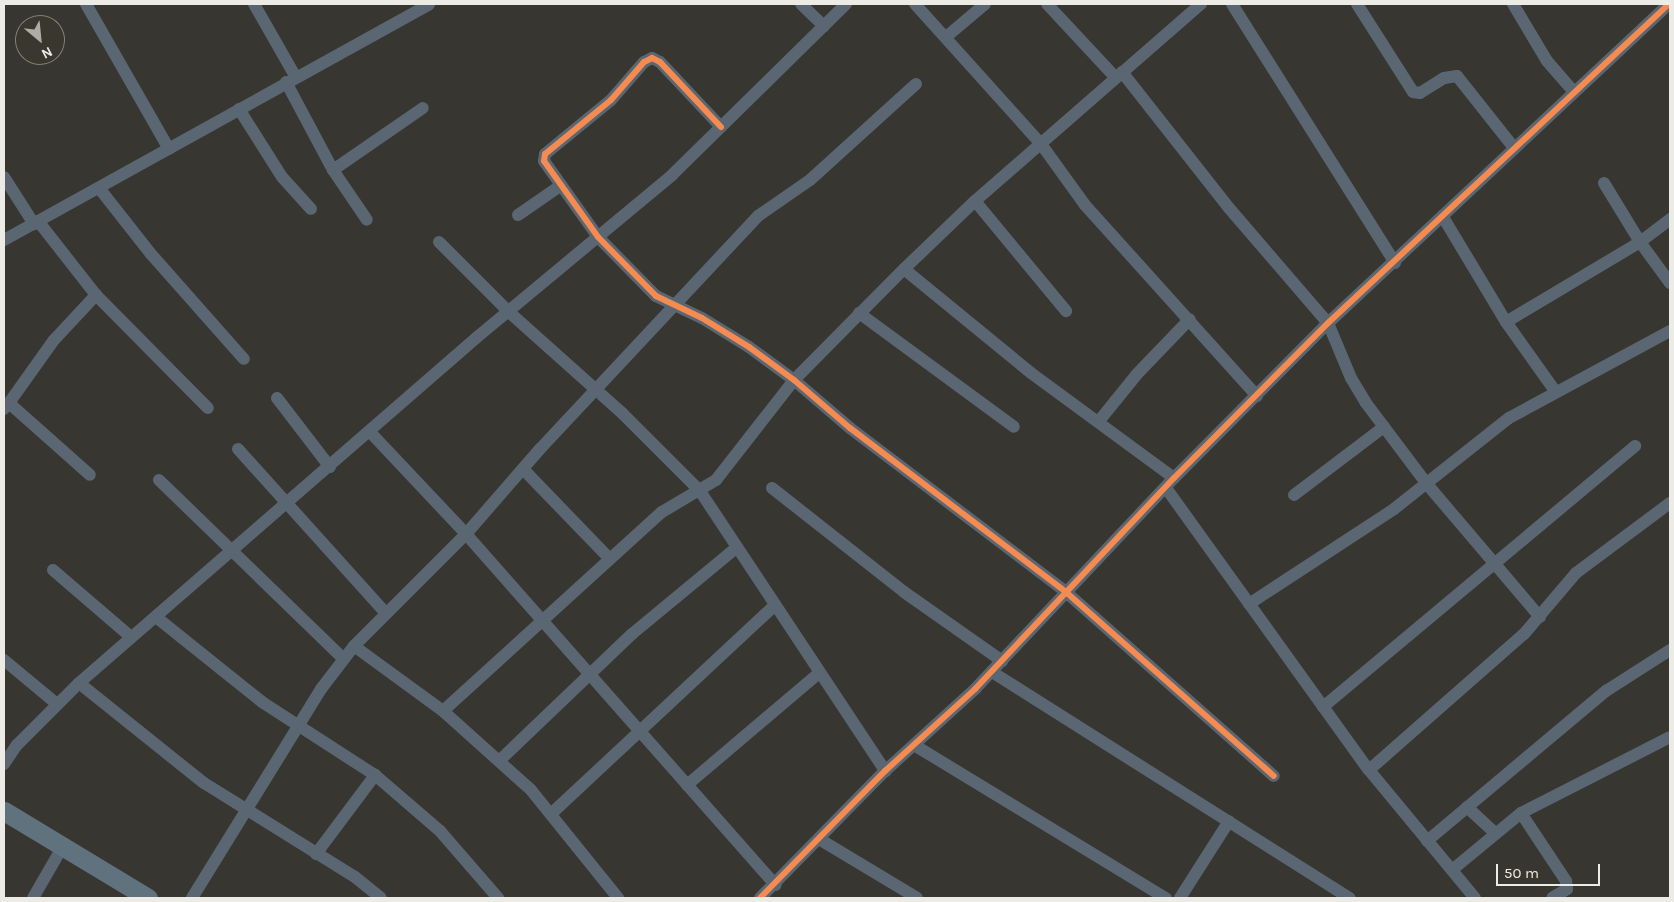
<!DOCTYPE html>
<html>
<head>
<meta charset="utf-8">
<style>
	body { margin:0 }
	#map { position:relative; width:1674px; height:902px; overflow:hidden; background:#373631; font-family:Karla,sans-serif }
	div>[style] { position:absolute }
	.street>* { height:12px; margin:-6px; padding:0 6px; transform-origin:6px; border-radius:6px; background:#5a6772 }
	.secondary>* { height:19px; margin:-9.5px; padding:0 9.5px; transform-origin:9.5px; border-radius:9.5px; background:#61727f }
	.cycleway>* { height:6px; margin:-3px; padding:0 3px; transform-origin:3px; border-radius:3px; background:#f68b52 }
	span { translate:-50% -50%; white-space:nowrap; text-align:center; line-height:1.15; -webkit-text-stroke:4px #3a382e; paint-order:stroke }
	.frame { position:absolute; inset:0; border:5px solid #edebe5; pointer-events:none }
	.north { position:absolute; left:15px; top:15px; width:50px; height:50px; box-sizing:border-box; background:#3a382e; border:1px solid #828077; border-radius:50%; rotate:152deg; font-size:14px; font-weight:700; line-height:20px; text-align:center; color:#edebe5 }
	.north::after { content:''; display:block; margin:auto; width:18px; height:22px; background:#adaca6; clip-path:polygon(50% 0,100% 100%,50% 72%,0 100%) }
	.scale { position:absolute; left:1496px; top:864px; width:104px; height:22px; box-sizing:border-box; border:2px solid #edebe5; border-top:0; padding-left:6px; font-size:15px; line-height:18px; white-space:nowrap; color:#edebe5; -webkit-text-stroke:4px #3a382e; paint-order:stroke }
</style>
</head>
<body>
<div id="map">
	<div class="street">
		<i style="left:86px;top:4px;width:167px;rotate:60.2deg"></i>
		<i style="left:254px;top:4px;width:83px;rotate:60.3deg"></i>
		<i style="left:801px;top:4px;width:32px;rotate:44deg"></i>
		<i style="left:915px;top:4px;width:188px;rotate:48deg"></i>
		<i style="left:1041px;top:144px;width:75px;rotate:54.2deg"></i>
		<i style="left:1085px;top:205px;width:257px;rotate:48deg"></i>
		<i style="left:1047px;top:4px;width:101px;rotate:47deg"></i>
		<i style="left:1232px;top:4px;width:306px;rotate:57.8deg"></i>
		<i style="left:1357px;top:4px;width:104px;rotate:57.5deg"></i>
		<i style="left:1413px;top:92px;width:7px;rotate:8deg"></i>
		<i style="left:1420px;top:93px;width:28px;rotate:-32deg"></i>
		<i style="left:1444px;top:78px;width:13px;rotate:-9deg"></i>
		<i style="left:1457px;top:76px;width:92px;rotate:51.6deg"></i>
		<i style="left:1513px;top:4px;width:66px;rotate:59.2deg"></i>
		<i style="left:1547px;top:61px;width:40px;rotate:49deg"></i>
		<i style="left:946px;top:37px;width:51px;rotate:-40.2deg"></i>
		<i style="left:1122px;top:72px;width:173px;rotate:51.8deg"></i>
		<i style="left:1229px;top:208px;width:152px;rotate:49.3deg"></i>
		<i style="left:1328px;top:323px;width:60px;rotate:67.3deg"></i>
		<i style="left:1351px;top:378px;width:29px;rotate:59deg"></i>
		<i style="left:1366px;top:403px;width:100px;rotate:53.1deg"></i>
		<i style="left:1426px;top:483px;width:176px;rotate:49.6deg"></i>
		<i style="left:286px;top:82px;width:100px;rotate:61.9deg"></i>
		<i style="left:333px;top:170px;width:60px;rotate:55.8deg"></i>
		<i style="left:239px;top:109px;width:80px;rotate:57.7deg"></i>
		<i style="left:282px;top:177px;width:43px;rotate:47.8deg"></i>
		<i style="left:721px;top:127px;width:89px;rotate:-133.2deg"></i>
		<i style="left:660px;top:62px;width:9px;rotate:-153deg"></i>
		<i style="left:652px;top:58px;width:9px;rotate:153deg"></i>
		<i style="left:644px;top:62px;width:50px;rotate:131deg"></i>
		<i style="left:611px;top:100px;width:85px;rotate:140.7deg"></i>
		<i style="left:545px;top:154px;width:7px;rotate:98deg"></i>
		<i style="left:544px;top:161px;width:93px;rotate:54.6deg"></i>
		<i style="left:598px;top:237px;width:83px;rotate:45.5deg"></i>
		<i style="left:656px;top:296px;width:51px;rotate:25.6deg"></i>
		<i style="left:702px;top:318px;width:55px;rotate:31.7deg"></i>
		<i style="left:749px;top:347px;width:56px;rotate:36.3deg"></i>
		<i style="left:794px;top:380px;width:74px;rotate:40.6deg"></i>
		<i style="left:850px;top:428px;width:273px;rotate:37.2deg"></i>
		<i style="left:1067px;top:593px;width:276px;rotate:41.5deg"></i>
		<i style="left:333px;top:170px;width:109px;rotate:-34.6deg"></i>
		<i style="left:4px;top:177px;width:56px;rotate:57.4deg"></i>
		<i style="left:1604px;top:183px;width:69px;rotate:58.6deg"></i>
		<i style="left:1640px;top:242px;width:51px;rotate:53.8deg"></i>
		<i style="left:99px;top:188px;width:84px;rotate:51.8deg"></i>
		<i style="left:151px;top:254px;width:140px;rotate:48.5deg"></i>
		<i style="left:975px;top:201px;width:143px;rotate:50.4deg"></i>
		<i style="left:518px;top:215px;width:51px;rotate:-34.6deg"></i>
		<i style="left:1443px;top:217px;width:122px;rotate:59deg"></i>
		<i style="left:1506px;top:322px;width:85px;rotate:54.6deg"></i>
		<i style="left:38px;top:221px;width:94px;rotate:51.9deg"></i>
		<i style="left:96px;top:295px;width:159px;rotate:45.3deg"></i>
		<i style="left:4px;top:240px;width:486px;rotate:-29deg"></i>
		<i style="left:439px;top:242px;width:99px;rotate:45deg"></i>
		<i style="left:509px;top:312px;width:152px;rotate:41.8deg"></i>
		<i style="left:622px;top:413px;width:110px;rotate:45deg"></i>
		<i style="left:700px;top:491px;width:336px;rotate:56.5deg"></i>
		<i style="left:904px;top:269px;width:164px;rotate:39.3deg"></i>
		<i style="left:1031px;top:373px;width:177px;rotate:36.3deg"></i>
		<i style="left:859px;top:313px;width:192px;rotate:36.3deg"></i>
		<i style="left:1506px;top:322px;width:156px;rotate:-30.8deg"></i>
		<i style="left:1640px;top:242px;width:38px;rotate:-37deg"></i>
		<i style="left:277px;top:398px;width:87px;rotate:52.5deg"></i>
		<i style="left:9px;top:403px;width:77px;rotate:-54.5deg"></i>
		<i style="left:54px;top:340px;width:62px;rotate:-47deg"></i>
		<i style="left:4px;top:409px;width:8px;rotate:-50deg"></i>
		<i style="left:9px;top:403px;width:108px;rotate:41.6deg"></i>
		<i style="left:1099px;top:421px;width:60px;rotate:-51deg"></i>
		<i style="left:1137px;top:374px;width:76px;rotate:-46.1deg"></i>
		<i style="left:370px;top:432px;width:140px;rotate:46.7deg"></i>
		<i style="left:466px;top:534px;width:468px;rotate:48.6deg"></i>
		<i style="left:238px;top:449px;width:219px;rotate:48deg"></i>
		<i style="left:523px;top:469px;width:125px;rotate:46deg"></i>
		<i style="left:159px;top:480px;width:257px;rotate:44.1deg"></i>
		<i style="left:772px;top:488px;width:168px;rotate:38.2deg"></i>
		<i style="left:904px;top:592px;width:120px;rotate:35.1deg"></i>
		<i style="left:1166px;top:488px;width:347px;rotate:54.3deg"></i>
		<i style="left:1369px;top:770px;width:166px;rotate:50.4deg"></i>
		<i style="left:1294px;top:495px;width:113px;rotate:-37.1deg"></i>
		<i style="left:53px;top:570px;width:103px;rotate:40.7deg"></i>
		<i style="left:1249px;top:604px;width:173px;rotate:-33.2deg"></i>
		<i style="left:1394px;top:509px;width:147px;rotate:-38.4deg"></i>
		<i style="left:1509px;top:418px;width:183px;rotate:-28.4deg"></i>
		<i style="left:156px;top:617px;width:136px;rotate:38.7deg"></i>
		<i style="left:262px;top:702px;width:135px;rotate:32.9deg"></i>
		<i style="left:375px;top:775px;width:86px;rotate:40.7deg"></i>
		<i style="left:440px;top:831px;width:89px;rotate:49.1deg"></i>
		<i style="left:354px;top:646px;width:110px;rotate:36.1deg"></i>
		<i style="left:443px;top:711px;width:118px;rotate:41.9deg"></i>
		<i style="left:531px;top:790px;width:139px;rotate:51.1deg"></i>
		<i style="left:4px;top:660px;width:69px;rotate:39.7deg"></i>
		<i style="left:992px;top:672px;width:423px;rotate:32.3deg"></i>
		<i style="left:79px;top:683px;width:160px;rotate:38.7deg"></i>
		<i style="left:204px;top:783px;width:178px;rotate:31.9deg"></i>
		<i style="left:355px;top:877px;width:33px;rotate:39deg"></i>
		<i style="left:1323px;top:707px;width:407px;rotate:-39.9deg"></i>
		<i style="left:443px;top:711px;width:296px;rotate:-42.3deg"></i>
		<i style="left:662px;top:512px;width:63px;rotate:-30.7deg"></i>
		<i style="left:716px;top:480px;width:127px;rotate:-52deg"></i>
		<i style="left:794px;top:380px;width:156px;rotate:-45.3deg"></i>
		<i style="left:904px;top:269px;width:98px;rotate:-43.8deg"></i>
		<i style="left:975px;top:201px;width:300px;rotate:-41.1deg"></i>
		<i style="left:914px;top:745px;width:295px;rotate:31.3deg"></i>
		<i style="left:499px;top:761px;width:184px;rotate:-43.7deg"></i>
		<i style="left:632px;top:634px;width:136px;rotate:-39.6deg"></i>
		<i style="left:4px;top:764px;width:23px;rotate:-56deg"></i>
		<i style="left:17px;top:745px;width:88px;rotate:-45deg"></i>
		<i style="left:79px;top:683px;width:526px;rotate:-40.99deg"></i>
		<i style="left:476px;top:338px;width:255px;rotate:-39.7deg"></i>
		<i style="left:672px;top:175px;width:244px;rotate:-44.5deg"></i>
		<i style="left:1369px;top:770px;width:206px;rotate:-41.3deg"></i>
		<i style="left:1524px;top:634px;width:80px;rotate:-49.6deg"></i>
		<i style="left:1576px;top:573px;width:117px;rotate:-36.7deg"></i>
		<i style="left:687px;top:785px;width:172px;rotate:-40.3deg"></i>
		<i style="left:1467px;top:807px;width:37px;rotate:43deg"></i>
		<i style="left:552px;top:813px;width:305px;rotate:-43deg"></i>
		<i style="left:1521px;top:813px;width:82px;rotate:56.5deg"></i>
		<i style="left:1566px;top:881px;width:8px;rotate:83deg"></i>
		<i style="left:1567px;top:889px;width:17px;rotate:149deg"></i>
		<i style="left:819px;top:839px;width:114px;rotate:31deg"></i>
		<i style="left:1427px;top:841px;width:234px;rotate:-40deg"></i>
		<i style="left:1606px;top:691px;width:76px;rotate:-32.6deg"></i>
		<i style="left:316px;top:854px;width:99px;rotate:-53.2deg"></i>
		<i style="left:1452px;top:870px;width:89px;rotate:-39.6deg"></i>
		<i style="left:1521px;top:813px;width:167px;rotate:-27deg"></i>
		<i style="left:33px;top:898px;width:60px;rotate:-60deg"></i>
		<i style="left:192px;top:898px;width:246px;rotate:-58.3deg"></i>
		<i style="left:321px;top:689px;width:54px;rotate:-52.5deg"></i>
		<i style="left:354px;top:646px;width:158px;rotate:-45deg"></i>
		<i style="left:466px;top:534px;width:113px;rotate:-49deg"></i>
		<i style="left:540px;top:449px;width:319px;rotate:-46.9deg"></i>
		<i style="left:758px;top:216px;width:63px;rotate:-34.7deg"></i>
		<i style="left:810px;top:180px;width:143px;rotate:-42.2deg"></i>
		<i style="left:760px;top:898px;width:178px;rotate:-45.5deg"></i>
		<i style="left:885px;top:771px;width:122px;rotate:-42.3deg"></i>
		<i style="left:975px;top:689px;width:290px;rotate:-46.7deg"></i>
		<i style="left:1174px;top:478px;width:218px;rotate:-45.2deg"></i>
		<i style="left:1328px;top:323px;width:467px;rotate:-43.1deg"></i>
		<i style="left:1180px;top:898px;width:91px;rotate:-57.5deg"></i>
	</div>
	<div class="secondary">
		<i style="left:4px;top:811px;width:168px;rotate:31.1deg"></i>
	</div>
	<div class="cycleway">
		<i style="left:721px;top:127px;width:89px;rotate:-133.2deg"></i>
		<i style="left:660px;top:62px;width:9px;rotate:-153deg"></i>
		<i style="left:652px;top:58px;width:9px;rotate:153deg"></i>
		<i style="left:644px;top:62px;width:50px;rotate:131deg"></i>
		<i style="left:611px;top:100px;width:85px;rotate:140.7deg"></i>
		<i style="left:545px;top:154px;width:7px;rotate:98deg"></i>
		<i style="left:544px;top:161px;width:93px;rotate:54.6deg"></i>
		<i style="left:598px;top:237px;width:83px;rotate:45.5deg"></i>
		<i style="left:656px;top:296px;width:51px;rotate:25.6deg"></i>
		<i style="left:702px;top:318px;width:55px;rotate:31.7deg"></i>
		<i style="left:749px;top:347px;width:56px;rotate:36.3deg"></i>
		<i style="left:794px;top:380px;width:74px;rotate:40.6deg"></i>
		<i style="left:850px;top:428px;width:273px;rotate:37.2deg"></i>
		<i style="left:1067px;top:593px;width:276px;rotate:41.5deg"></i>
		<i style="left:760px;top:898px;width:178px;rotate:-45.5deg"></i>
		<i style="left:885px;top:771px;width:122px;rotate:-42.3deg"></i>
		<i style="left:975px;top:689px;width:290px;rotate:-46.7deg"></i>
		<i style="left:1174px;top:478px;width:218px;rotate:-45.2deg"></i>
		<i style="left:1328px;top:323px;width:467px;rotate:-43.1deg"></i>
	</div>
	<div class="frame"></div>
	<div class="north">N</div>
	<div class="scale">50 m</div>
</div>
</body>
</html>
